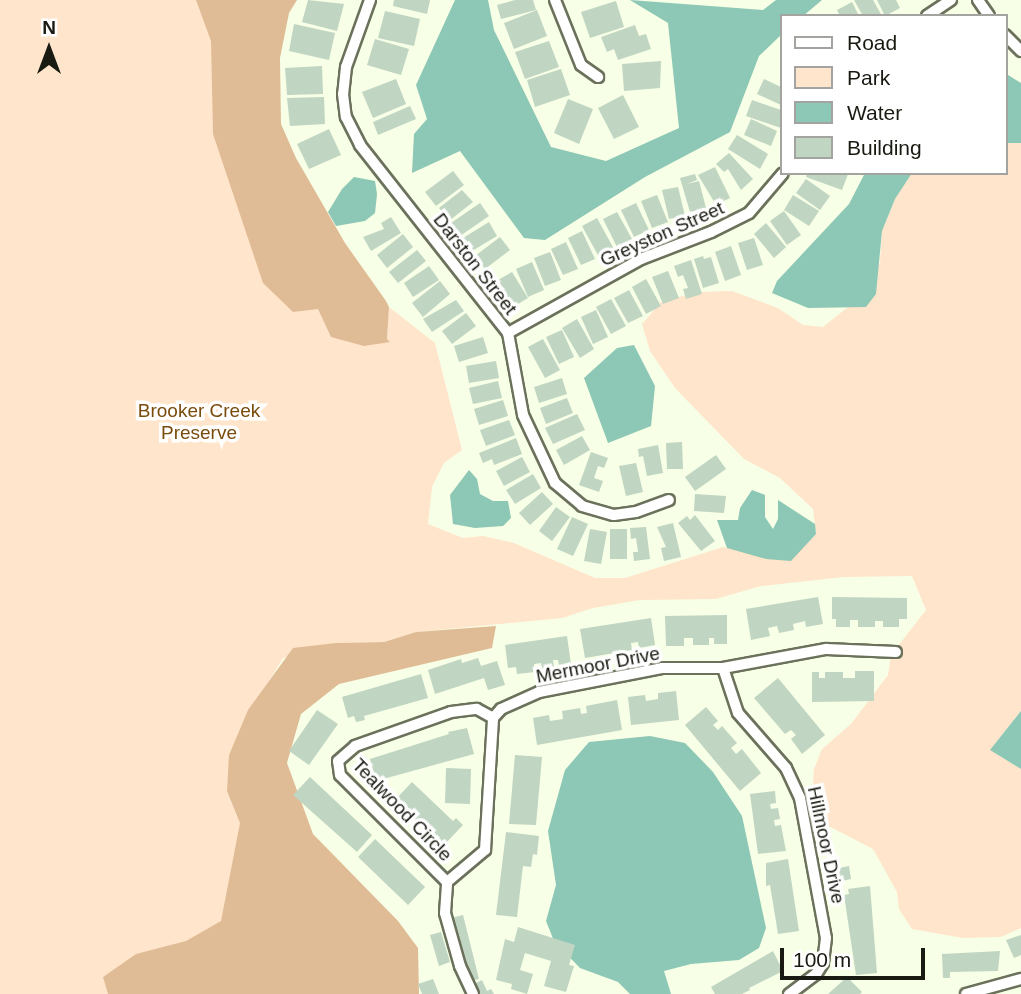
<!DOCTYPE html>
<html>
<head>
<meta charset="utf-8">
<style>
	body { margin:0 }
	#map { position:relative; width:1021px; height:994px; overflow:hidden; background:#f7ffe6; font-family:Arial,sans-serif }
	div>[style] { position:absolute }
	.green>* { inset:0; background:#ffe5cb }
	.forest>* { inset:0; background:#e0bc96 }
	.water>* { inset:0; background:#8dc7b5 }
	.building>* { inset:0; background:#c0d5c2 }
	.roads { filter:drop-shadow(2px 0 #6b715b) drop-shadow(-2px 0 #6b715b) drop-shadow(0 2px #6b715b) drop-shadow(0 -2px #6b715b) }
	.street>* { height:10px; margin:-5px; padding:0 5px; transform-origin:5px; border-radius:5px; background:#fff }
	span { translate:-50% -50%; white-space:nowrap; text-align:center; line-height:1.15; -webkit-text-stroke:7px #fff; paint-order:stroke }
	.street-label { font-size:19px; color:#191b12 }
	.park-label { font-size:19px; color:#7a4c0c }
	.legend { position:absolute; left:780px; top:14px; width:228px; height:161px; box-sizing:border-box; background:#fff; border:2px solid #a3a4a0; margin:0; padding:9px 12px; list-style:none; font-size:21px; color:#191b12 }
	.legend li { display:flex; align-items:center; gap:14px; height:35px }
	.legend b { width:35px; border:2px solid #a3a4a0 }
	.north { position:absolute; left:14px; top:14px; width:70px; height:70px; -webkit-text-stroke:5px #fff; paint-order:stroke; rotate:0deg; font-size:19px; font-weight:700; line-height:28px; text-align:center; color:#191b12 }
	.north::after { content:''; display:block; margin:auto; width:24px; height:32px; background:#191b12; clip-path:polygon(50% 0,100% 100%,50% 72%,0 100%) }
	.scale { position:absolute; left:780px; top:948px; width:145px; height:32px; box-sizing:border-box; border:4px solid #191b12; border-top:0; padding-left:9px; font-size:21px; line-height:24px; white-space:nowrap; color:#191b12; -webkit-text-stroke:5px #fff; paint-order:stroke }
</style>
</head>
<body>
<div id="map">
	<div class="green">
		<i style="clip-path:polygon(0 0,220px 0,224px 54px,387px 339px,389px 307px,435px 343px,462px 450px,444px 463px,432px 487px,428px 524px,463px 538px,483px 536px,514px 543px,595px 578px,625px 578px,723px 547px,736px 549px,816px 534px,813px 509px,780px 478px,744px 459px,675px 388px,650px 351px,642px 324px,661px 302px,697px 292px,732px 291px,778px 308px,803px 325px,823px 327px,848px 307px,866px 307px,880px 262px,882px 231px,895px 199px,912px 173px,1005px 173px,1005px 143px,1021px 143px,1021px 711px,991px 750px,1021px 769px,1021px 928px,1001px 937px,963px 938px,912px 929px,899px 909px,897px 892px,873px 849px,817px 820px,812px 800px,814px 769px,822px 749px,851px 724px,888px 675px,891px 655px,926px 610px,912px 576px,844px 577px,761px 586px,716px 599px,640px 600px,593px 608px,562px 618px,416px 632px,384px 642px,336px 643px,283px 658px,268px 683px,238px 835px,241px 994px,0 994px)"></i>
	</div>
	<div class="forest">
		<i style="clip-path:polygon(196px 0,297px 0,289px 13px,280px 58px,281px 124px,296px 158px,345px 243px,386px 301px,389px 307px,387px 339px,390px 342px,364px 346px,331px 337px,318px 309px,293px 312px,263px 283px,213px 134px,211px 41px)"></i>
		<i style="clip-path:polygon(496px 626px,492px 648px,339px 684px,301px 714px,287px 763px,313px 834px,398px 921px,418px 948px,419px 994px,108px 994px,103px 977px,136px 954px,186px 941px,221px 921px,240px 823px,227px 791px,229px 755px,248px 710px,293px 648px,336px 643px,384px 642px,416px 632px)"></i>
	</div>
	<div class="water">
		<i style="clip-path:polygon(455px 0,488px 0,494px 30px,551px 147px,606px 161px,679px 128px,668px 23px,630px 0,763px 10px,776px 0,822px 0,803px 16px,781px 16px,781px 35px,759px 56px,730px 132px,645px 177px,545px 240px,524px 238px,460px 151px,412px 173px,414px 134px,427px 119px,416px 85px)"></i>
		<i style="clip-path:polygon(1005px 73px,1021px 83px,1021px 143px,1005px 143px)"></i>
		<i style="clip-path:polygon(865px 173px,912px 173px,895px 199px,882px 231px,876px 294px,866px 307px,808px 308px,772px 293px,777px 281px,849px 204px)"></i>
		<i style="clip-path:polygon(354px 177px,375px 181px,377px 194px,375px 213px,365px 221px,336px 226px,328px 212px,342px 189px)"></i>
		<i style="clip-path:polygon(634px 345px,655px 386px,651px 426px,608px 443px,584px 378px,617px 348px)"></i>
		<i style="clip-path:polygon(469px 470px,477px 479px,480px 494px,493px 501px,508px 501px,511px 518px,503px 526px,475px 528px,453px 524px,450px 495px)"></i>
		<i style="clip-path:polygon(752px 490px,765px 495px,765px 517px,773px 529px,778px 519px,778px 500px,815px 524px,816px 534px,791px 561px,766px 559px,727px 548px,717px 520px,738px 520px,740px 508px)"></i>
		<i style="clip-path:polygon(1021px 711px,1021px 769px,990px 750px)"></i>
		<i style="clip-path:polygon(650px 736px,685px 743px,713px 772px,742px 816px,766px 928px,759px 948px,739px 960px,691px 964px,664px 971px,671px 994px,630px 994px,618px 982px,580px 968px,554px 941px,546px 921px,556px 885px,548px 831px,565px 770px,589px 742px)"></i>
	</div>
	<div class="building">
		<i style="clip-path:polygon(308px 0,344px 4px,337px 31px,302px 22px)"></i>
		<i style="clip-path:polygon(394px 0,430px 0,427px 14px,393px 6px)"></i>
		<i style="clip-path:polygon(515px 0,533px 0,536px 10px,501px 19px,497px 5px)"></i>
		<i style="clip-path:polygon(854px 0,873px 0,882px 16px,863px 16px)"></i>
		<i style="clip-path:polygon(877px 0,896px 0,900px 8px,885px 16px)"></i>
		<i style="clip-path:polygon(616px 1px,624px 27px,590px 38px,581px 12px)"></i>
		<i style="clip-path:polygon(852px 2px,859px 16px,840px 16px,837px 10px)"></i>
		<i style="clip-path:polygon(537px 10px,547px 36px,514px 49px,504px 23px)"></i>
		<i style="clip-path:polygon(385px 11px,420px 19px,414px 46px,378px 38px)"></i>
		<i style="clip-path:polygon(294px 24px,335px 33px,329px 60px,289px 51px)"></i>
		<i style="clip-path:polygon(635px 25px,639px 36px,646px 34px,651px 49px,618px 60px,614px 49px,607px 52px,601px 37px)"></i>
		<i style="clip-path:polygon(375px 39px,409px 49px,401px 75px,367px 65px)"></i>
		<i style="clip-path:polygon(549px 41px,559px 67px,525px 79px,515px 52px)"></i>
		<i style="clip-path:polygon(661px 61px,660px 88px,624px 91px,622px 64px)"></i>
		<i style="clip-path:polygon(322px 66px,323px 94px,287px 95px,285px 68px)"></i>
		<i style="clip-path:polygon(561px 69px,570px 95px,535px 107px,527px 80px)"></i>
		<i style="clip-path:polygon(396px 79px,406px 104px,373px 118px,362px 92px)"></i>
		<i style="clip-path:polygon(764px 79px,781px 87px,781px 105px,757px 94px)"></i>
		<i style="clip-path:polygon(623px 95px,639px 127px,614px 139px,598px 108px)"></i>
		<i style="clip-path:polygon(324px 97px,325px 124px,290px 126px,287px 98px)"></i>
		<i style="clip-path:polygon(568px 99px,593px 109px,579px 144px,554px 133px)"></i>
		<i style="clip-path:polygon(752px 100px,781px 110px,781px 128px,746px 116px)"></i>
		<i style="clip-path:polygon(410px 106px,416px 119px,378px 135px,373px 122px)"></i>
		<i style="clip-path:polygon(751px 119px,777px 131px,771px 146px,744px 135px)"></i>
		<i style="clip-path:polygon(329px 129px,341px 155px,309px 169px,297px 144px)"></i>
		<i style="clip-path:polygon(737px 135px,768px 154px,760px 169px,728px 149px)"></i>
		<i style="clip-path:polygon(729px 153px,753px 179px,741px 190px,728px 169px,724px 172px,716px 164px)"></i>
		<i style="clip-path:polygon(715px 167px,730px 198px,716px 205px,698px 175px)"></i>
		<i style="clip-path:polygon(453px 171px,464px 185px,436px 206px,425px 192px)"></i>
		<i style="clip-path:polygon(807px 173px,845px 173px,848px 174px,842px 190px,806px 177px)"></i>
		<i style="clip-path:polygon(695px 174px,697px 180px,687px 184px,699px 181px,706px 208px,690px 212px,680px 178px)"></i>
		<i style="clip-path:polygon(806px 179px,830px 196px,820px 210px,796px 193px)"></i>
		<i style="clip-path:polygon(678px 187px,685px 216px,669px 219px,662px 190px)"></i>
		<i style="clip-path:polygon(462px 190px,473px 202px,449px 221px,439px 208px)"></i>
		<i style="clip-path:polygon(657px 195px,668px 222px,652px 228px,641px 201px)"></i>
		<i style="clip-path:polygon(793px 195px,819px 211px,809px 226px,784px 210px)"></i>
		<i style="clip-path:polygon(480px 203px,489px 216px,460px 236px,451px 223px)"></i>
		<i style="clip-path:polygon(636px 203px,649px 230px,634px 237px,621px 210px)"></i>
		<i style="clip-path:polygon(784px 211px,801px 235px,787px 245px,770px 221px)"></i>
		<i style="clip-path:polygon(617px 212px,632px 239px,617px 247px,603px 219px)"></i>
		<i style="clip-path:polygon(391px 217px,401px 233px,371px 251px,363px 237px,384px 229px,381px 223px)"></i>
		<i style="clip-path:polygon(597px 218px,614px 249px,599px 257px,582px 226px)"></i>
		<i style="clip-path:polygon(489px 222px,497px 236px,472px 251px,463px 238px)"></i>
		<i style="clip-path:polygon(766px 223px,786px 247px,774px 258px,754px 234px)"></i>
		<i style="clip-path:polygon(582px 231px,595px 259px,581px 265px,568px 238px)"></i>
		<i style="clip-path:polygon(403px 234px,413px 247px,387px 268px,377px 255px)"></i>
		<i style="clip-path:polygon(500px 237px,510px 250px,485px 269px,475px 256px)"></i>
		<i style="clip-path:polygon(754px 238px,763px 265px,747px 270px,738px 243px)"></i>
		<i style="clip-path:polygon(566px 242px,578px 269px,563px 275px,551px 249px)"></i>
		<i style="clip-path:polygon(731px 246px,741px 275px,725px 281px,715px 252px)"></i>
		<i style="clip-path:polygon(417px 250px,426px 261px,398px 283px,389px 272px)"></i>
		<i style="clip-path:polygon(550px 252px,561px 280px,545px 286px,534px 258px)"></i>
		<i style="clip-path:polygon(703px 256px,704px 259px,711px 257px,719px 283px,703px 288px,694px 259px)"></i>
		<i style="clip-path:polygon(691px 260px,702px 294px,686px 299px,683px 289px,688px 288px,683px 275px,678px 277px,674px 266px)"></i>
		<i style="clip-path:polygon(532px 262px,544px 290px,528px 297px,516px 269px)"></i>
		<i style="clip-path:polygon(429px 266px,439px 280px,413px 297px,404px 283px)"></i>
		<i style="clip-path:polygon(668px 271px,679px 298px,663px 304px,652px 277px)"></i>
		<i style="clip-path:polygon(512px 272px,528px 298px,513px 307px,498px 280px)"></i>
		<i style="clip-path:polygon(646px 279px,661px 306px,646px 314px,632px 287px)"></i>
		<i style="clip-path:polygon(440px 281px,450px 294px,423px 317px,412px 303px)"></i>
		<i style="clip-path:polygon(629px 290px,643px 316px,628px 323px,614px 298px)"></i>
		<i style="clip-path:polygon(611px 299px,626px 326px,611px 334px,596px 307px)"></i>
		<i style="clip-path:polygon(456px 300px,464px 311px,432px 332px,423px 319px)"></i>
		<i style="clip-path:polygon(596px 310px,608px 337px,593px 344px,581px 317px)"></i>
		<i style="clip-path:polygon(466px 313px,476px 326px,452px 344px,442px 331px)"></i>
		<i style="clip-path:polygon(577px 319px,594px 349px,580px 358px,562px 328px)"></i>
		<i style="clip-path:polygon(562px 330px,574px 357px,559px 364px,546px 337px)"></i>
		<i style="clip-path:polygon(483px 337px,488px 353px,459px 362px,454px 346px)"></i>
		<i style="clip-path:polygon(543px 339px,560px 370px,545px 378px,528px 347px)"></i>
		<i style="clip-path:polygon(496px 361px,499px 378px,469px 383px,466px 366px)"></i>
		<i style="clip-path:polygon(562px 378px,567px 394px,539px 403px,534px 387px)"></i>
		<i style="clip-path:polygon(498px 381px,502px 398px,473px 404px,469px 388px)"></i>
		<i style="clip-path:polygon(567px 398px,573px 413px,546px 424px,540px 408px)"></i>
		<i style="clip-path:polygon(503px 400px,508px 416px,479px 425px,474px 409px)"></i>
		<i style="clip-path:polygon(577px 414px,585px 430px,553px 444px,545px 428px)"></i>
		<i style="clip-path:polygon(509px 420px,515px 435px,486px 446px,480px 430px)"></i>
		<i style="clip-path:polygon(582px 436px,590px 450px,564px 465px,556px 450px)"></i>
		<i style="clip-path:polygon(516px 438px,522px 454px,494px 465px,492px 459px,483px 463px,479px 453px)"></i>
		<i style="clip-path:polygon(682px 442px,683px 469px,667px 469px,666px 443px)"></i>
		<i style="clip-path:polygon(658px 445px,663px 473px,647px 476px,643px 456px,639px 457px,638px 449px)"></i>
		<i style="clip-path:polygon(591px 452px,608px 458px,604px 468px,598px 466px,594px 478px,603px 481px,599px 492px,579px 485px)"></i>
		<i style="clip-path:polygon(716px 455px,726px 469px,695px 491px,685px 477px)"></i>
		<i style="clip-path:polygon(522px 457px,530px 472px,504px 486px,496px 471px)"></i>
		<i style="clip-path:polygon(636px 463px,643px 492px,626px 496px,619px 466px)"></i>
		<i style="clip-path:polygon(533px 474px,541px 488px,515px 504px,506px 490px)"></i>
		<i style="clip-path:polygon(542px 492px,553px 504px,530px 525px,519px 513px)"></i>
		<i style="clip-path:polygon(695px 494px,726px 496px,724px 513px,694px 511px)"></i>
		<i style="clip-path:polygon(556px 507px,570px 517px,552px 541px,539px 531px)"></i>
		<i style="clip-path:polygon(695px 515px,715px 541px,701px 551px,678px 523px,687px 516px,690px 520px)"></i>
		<i style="clip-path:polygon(572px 517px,588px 524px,573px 556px,557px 549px)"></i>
		<i style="clip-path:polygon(673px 523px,681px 557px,664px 561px,661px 548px,666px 547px,657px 527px)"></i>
		<i style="clip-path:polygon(646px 527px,650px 559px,634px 561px,633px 552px,638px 552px,636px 538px,631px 539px,630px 528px)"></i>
		<i style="clip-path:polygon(590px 529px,607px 532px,601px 564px,584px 561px)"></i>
		<i style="clip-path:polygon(610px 529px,627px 529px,627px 559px,610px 559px)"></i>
		<i style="clip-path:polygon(818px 597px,823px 624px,806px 627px,805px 621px,793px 624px,794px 630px,779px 633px,777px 626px,768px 628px,770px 636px,751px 640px,746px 609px)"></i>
		<i style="clip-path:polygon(832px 597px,907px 598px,907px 619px,899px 619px,899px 627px,883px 627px,883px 621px,875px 621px,875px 627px,858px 627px,858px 620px,850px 620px,850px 627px,836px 627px,836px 619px,832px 619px)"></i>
		<i style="clip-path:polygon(727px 615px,727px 644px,714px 644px,714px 638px,709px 638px,709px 645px,693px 645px,693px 638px,684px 638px,684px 646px,666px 646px,665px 616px)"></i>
		<i style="clip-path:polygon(651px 618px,655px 645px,639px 648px,638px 642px,631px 643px,632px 650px,585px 658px,580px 629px)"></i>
		<i style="clip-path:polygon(567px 636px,571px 664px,559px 665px,558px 660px,553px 660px,554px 667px,542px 669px,541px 663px,534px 664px,535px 672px,517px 674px,516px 667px,508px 668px,505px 645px)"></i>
		<i style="clip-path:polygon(478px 658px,481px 666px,497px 661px,505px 685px,488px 690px,484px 678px,435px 694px,428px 670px,461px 659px,462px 663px)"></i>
		<i style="clip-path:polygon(855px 671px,874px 671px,874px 701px,812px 702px,812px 672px,819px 672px,819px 678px,825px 678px,825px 672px,843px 672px,843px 678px,855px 678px)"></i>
		<i style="clip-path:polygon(421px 674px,428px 698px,364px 716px,365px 720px,356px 722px,354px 716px,348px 718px,342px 697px)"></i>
		<i style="clip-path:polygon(778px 678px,825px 735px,802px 754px,791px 739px,796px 735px,791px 730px,785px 734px,754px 698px)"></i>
		<i style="clip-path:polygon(676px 691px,679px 720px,631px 725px,628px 697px,645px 695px,646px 701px,658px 699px,658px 693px)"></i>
		<i style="clip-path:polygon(617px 700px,622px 730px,537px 745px,533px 718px,549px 715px,550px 721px,563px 719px,562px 711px,580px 708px,581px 714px,587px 713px,586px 706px)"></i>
		<i style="clip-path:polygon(706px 707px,718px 721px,713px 725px,718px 730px,722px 726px,737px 743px,731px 748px,736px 754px,742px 749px,761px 773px,740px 791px,685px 725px)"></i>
		<i style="clip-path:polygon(317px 710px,338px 724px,309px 765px,289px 751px)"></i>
		<i style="clip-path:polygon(467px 728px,474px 754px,376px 781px,370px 759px,449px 734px,448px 732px)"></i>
		<i style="clip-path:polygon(515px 755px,542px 757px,536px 825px,509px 824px)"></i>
		<i style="clip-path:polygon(446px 768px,471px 769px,470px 804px,445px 803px)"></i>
		<i style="clip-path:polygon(310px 777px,372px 835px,357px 852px,293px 795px)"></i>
		<i style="clip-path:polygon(412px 782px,453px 821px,456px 818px,463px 825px,443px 846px,395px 800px)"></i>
		<i style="clip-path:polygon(775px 791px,776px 803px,770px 804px,771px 809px,778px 808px,780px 819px,774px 820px,775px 826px,781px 825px,786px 851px,758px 854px,750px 794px)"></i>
		<i style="clip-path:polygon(506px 832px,539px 836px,537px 855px,533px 854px,531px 867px,523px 866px,517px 917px,496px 915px)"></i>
		<i style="clip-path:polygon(375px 839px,425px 887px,408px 905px,358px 857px)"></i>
		<i style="clip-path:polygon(788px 859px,799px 931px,778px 934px,770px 885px,766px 886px,766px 863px)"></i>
		<i style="clip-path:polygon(849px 866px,851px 879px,838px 882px,835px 869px)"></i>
		<i style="clip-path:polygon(870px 886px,877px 973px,856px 975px,844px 895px,849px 894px,848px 889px)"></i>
		<i style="clip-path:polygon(463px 915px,479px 979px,470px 981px,451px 918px)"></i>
		<i style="clip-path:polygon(518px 927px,575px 945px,569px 965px,574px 966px,566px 992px,544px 986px,551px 961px,525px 953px,520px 970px,533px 974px,527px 994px,511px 989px,512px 984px,496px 980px,505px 939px,514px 942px)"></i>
		<i style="clip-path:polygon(441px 932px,450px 962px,439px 966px,430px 935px)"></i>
		<i style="clip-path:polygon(1021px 935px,1021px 955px,1014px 958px,1006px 940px)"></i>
		<i style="clip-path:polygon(773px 951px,783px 971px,749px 988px,750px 990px,742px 994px,715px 994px,711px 987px)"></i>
		<i style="clip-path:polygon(1000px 951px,998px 971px,950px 972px,950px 978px,943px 978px,942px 954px)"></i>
		<i style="clip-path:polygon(847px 977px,862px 992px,860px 994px,828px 994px)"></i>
		<i style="clip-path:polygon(433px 979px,439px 994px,422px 994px,418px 984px)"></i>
		<i style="clip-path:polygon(482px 980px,487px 991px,491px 989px,494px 994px,480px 994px,474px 984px)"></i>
	</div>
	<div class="roads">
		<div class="street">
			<i style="left:370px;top:0;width:71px;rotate:109.7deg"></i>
			<i style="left:346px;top:67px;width:27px;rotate:96deg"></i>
			<i style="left:343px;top:94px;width:23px;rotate:83deg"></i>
			<i style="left:346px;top:117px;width:31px;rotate:63deg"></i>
			<i style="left:360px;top:145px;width:239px;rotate:51.8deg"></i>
			<i style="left:508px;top:333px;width:83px;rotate:79.6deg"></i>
			<i style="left:523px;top:415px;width:75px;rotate:64.8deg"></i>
			<i style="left:555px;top:483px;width:35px;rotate:40deg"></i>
			<i style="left:582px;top:506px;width:33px;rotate:16deg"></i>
			<i style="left:614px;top:515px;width:22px;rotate:-8deg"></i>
			<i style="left:636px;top:512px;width:35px;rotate:-20deg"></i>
			<i style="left:555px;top:0;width:70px;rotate:68.2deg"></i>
			<i style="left:581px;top:65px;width:21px;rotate:35deg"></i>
			<i style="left:978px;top:0;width:19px;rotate:55deg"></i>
			<i style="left:927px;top:16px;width:29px;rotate:-34deg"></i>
			<i style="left:1005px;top:35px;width:23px;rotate:45deg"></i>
			<i style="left:508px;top:333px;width:152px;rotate:-29.1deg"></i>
			<i style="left:641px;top:259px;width:75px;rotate:-21.1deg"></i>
			<i style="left:711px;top:232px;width:42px;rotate:-26.6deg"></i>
			<i style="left:749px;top:213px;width:52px;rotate:-49.6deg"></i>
			<i style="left:723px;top:668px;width:47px;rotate:71.6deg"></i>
			<i style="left:738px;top:713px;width:73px;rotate:48.9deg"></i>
			<i style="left:786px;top:768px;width:33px;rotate:65deg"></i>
			<i style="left:800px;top:798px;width:142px;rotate:79.5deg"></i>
			<i style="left:826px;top:938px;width:25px;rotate:97deg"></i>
			<i style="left:823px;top:963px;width:13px;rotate:122deg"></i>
			<i style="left:816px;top:974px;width:34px;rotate:143deg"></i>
			<i style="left:447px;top:882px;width:151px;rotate:-135deg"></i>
			<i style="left:340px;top:775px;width:14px;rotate:-98deg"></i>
			<i style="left:338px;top:761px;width:23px;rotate:-41deg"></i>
			<i style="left:355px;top:746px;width:102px;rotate:-19.5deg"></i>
			<i style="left:451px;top:712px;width:26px;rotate:-7deg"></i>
			<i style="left:477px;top:709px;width:18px;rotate:29deg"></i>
			<i style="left:473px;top:994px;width:31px;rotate:-115deg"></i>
			<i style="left:460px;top:966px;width:55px;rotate:-105.8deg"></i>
			<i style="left:445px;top:913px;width:31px;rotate:-86deg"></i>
			<i style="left:447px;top:882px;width:50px;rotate:-40.1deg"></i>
			<i style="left:485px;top:850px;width:132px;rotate:-86.5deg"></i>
			<i style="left:493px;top:718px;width:12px;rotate:-48deg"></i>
			<i style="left:501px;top:709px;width:42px;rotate:-24.1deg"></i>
			<i style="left:539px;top:692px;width:125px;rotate:-11deg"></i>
			<i style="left:662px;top:668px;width:61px"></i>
			<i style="left:723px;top:668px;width:105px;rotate:-10.5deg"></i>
			<i style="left:826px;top:649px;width:70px;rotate:2.5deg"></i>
			<i style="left:966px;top:994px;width:57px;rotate:-15.3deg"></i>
		</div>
	</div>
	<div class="street-label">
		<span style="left:662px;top:234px;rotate:-24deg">Greyston Street</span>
		<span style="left:475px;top:264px;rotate:52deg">Darston Street</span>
		<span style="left:598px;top:665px;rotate:-11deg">Mermoor Drive</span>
		<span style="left:402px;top:810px;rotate:46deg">Tealwood Circle</span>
		<span style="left:826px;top:845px;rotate:78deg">Hillmoor Drive</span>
	</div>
	<div class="park-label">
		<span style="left:199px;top:422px">Brooker Creek<br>Preserve</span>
	</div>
	<ul class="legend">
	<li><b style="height:9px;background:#fff"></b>Road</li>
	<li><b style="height:19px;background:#ffe5cb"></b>Park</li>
	<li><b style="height:19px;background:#8dc7b5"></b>Water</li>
	<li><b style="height:19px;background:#c0d5c2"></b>Building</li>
	</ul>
	<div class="north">N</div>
	<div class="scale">100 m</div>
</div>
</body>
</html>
